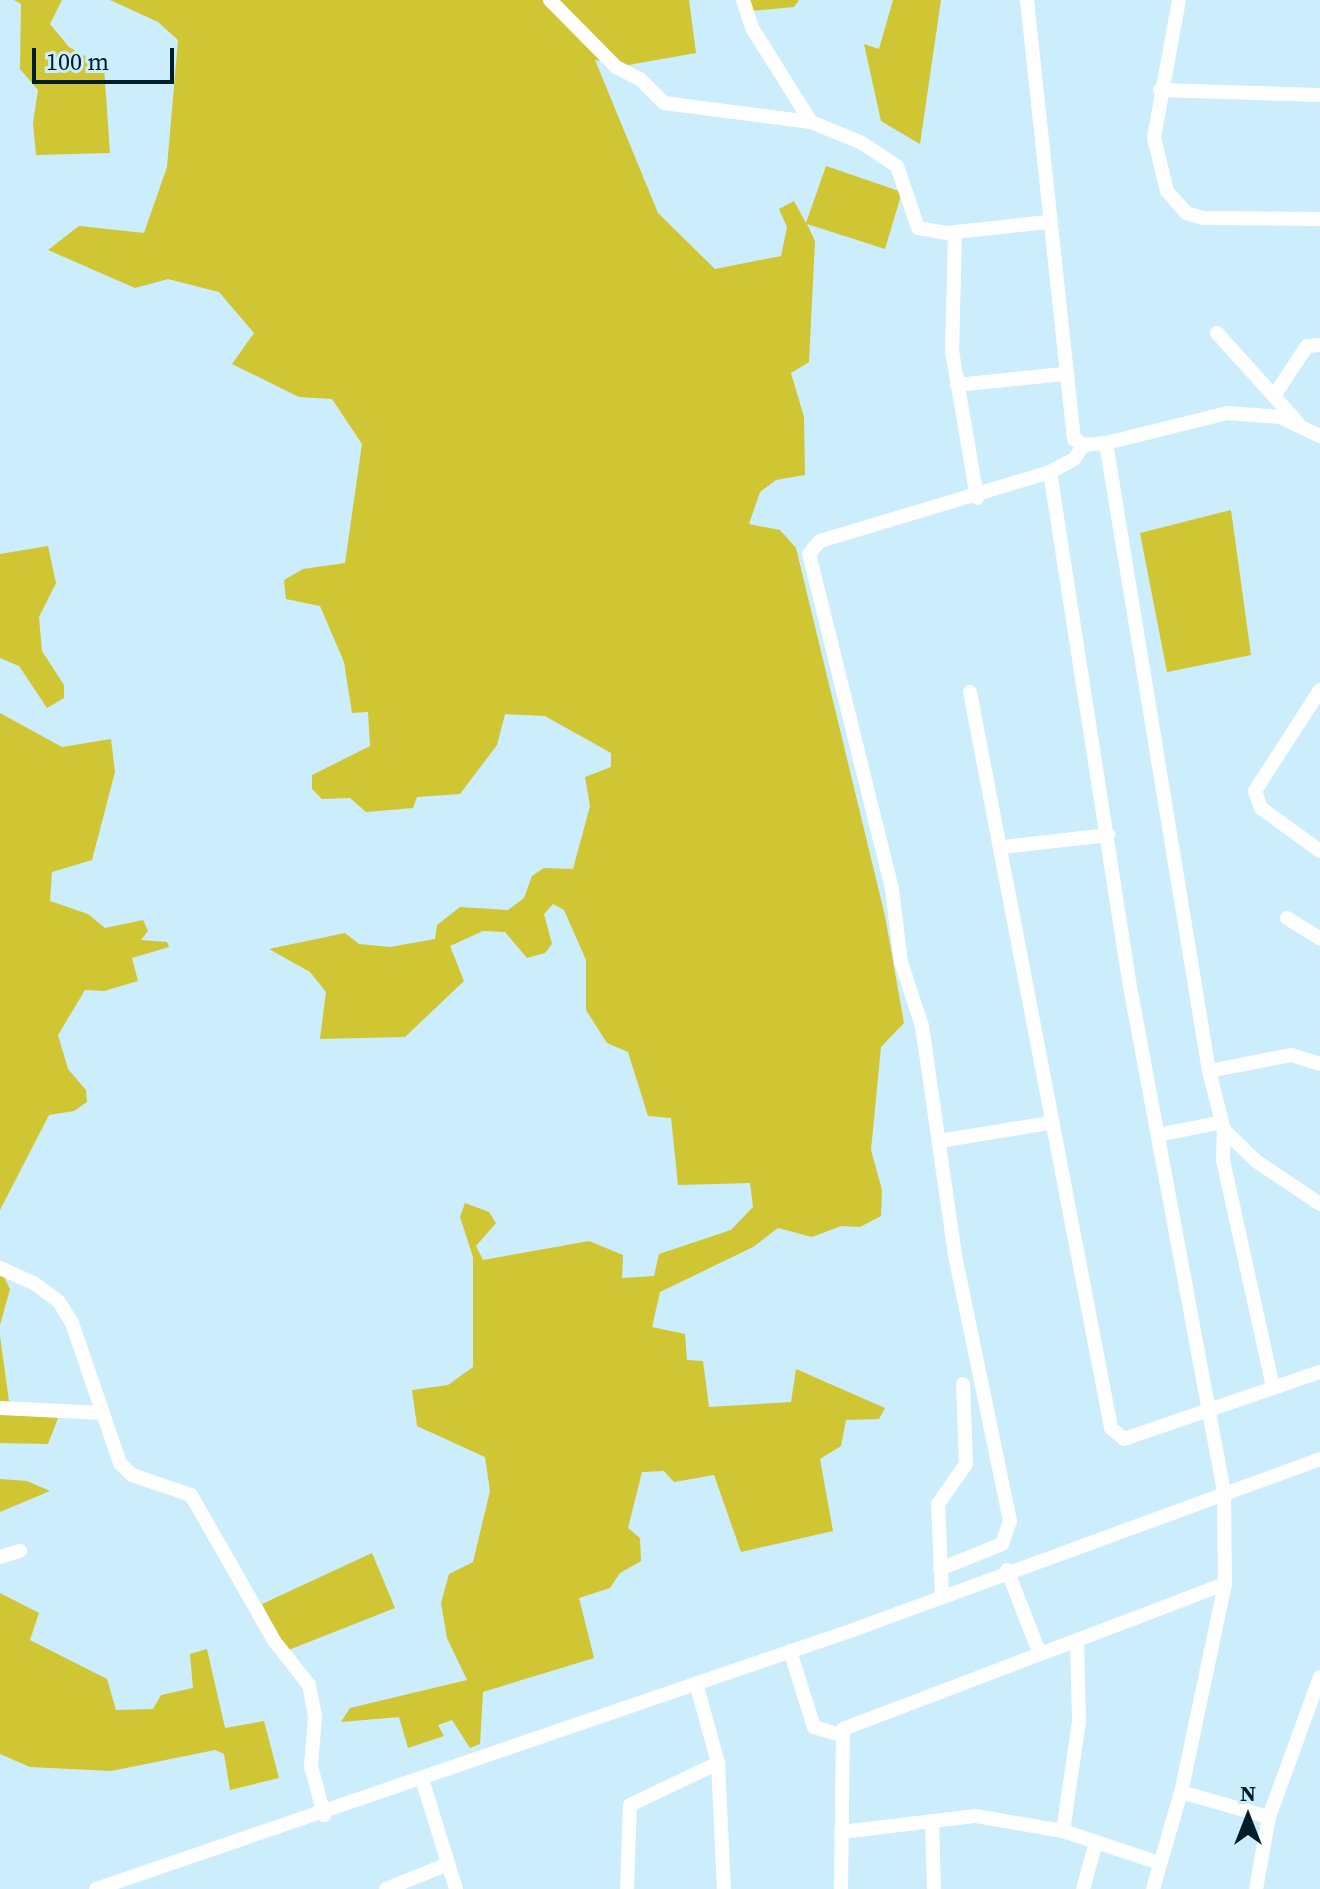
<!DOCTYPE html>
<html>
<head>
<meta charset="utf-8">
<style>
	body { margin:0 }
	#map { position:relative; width:1320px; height:1889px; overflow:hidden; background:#ccedfb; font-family:"Source Serif 4",serif }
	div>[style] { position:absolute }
	.green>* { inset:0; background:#d0c532 }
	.minor>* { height:14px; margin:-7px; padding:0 7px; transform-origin:7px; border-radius:7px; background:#fff }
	span { translate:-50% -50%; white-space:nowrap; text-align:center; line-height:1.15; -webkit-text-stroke:7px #ccedfb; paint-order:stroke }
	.north { position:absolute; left:1208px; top:1777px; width:80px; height:80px; -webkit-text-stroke:6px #ccedfb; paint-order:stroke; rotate:0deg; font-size:22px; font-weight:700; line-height:32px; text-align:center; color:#011e28 }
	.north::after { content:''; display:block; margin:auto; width:28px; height:36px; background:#011e28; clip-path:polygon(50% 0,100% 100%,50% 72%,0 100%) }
	.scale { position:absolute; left:32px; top:48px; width:142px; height:36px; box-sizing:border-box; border:4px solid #011e28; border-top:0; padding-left:10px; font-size:24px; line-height:28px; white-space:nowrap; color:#011e28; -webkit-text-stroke:6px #ccedfb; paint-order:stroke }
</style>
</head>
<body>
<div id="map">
	<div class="green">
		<i style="clip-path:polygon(14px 0,62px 0,50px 24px,69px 47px,104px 67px,110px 153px,36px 155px,33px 123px,38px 90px,20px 69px,21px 4px)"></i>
		<i style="clip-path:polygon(110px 0,689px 0,696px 53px,628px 65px,595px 60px,658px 213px,715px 269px,781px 256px,787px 227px,779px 209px,794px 201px,806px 223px,826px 166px,902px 192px,885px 249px,807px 224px,815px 241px,809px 362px,791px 373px,804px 417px,805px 475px,776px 480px,760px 492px,749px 524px,780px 530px,796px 548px,885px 916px,904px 1023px,881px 1047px,871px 1150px,882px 1190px,881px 1216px,860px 1227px,841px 1226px,812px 1237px,778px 1228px,753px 1247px,660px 1292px,652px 1327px,685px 1334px,687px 1360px,703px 1361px,709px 1407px,791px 1402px,796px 1369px,885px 1408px,879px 1419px,846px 1420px,841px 1446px,820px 1459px,833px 1531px,741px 1552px,714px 1475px,674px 1482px,664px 1471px,642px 1472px,628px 1528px,640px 1538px,641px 1561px,620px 1573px,610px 1588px,579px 1598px,594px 1658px,483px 1692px,480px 1744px,470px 1748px,452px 1720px,438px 1725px,444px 1736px,408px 1748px,399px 1717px,341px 1722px,350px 1708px,467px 1680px,447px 1638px,441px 1603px,449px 1574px,473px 1562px,490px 1491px,485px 1457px,417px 1426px,412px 1390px,448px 1385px,473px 1367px,473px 1257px,460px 1217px,465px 1203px,489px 1212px,496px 1223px,476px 1246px,483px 1260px,589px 1241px,623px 1255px,622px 1278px,654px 1276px,659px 1254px,731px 1230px,753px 1207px,750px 1183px,678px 1185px,671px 1118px,648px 1116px,628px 1052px,607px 1043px,586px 1010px,586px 960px,564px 910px,553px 904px,544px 914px,552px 944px,545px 953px,527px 958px,505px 932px,483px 931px,450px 946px,464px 981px,405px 1037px,320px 1039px,326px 992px,310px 972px,269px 949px,345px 933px,359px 944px,390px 947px,435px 939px,437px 925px,460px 907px,508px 910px,524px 898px,532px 876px,544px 868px,573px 869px,590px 806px,585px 777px,611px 767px,611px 753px,545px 716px,505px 714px,497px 745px,460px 794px,417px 797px,413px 808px,366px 812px,350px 798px,322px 799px,312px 789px,312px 775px,370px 746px,368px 712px,352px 713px,344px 662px,320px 606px,286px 599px,284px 580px,303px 569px,345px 563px,362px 444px,332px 399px,299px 397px,232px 364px,254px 333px,219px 292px,168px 279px,135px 288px,48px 250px,79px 226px,144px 233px,167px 167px,178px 40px,158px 22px)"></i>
		<i style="clip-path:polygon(750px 0,799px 0,794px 7px,750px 11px)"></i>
		<i style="clip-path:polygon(893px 0,941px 0,920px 144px,881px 121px,864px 44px,879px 49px)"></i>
		<i style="clip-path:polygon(1231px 510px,1251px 655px,1167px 672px,1140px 533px)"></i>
		<i style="clip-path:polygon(48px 546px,56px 583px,39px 617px,42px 651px,64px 685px,64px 698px,47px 708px,19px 666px,0 658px,0 554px)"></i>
		<i style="clip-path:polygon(0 713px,62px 747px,111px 739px,115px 772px,92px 860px,52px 872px,50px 901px,88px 914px,105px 928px,143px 920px,148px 931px,141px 940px,167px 942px,169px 947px,132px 958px,138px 981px,104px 991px,85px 990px,58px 1035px,68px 1069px,86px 1090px,87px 1102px,74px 1111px,49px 1115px,0 1210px)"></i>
		<i style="clip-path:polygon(0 1269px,10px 1289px,0 1325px)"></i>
		<i style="clip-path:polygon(0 1336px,9px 1401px,58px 1418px,48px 1444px,0 1443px)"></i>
		<i style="clip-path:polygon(0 1479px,27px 1481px,50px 1491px,0 1512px)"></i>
		<i style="clip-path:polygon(372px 1553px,395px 1608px,286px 1651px,262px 1604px)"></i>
		<i style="clip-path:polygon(0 1593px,39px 1613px,30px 1640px,107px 1679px,116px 1710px,153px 1709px,161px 1695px,193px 1688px,190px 1654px,207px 1649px,225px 1728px,264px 1721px,279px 1778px,230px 1790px,224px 1754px,215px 1750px,111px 1771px,30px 1767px,0 1754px)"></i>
	</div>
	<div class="minor">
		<i style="left:550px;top:0;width:94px;rotate:45.4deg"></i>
		<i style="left:616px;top:67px;width:27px;rotate:27deg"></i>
		<i style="left:640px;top:79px;width:34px;rotate:45deg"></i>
		<i style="left:664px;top:103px;width:148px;rotate:7.4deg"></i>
		<i style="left:743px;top:0;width:29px;rotate:72deg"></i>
		<i style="left:752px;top:28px;width:111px;rotate:57.9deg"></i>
		<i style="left:811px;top:122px;width:53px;rotate:22.2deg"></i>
		<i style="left:860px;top:142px;width:44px;rotate:33deg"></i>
		<i style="left:897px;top:166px;width:65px;rotate:71.3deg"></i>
		<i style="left:918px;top:228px;width:28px;rotate:10deg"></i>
		<i style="left:946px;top:233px;width:102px;rotate:-6.2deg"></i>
		<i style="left:1027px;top:0;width:442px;rotate:83.9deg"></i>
		<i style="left:1074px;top:439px;width:12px;rotate:31deg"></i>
		<i style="left:1084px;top:445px;width:22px;rotate:-5deg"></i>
		<i style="left:1106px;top:443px;width:125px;rotate:-13.9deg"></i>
		<i style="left:1227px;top:413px;width:53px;rotate:4.3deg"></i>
		<i style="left:1280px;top:417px;width:44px;rotate:25.4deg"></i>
		<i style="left:1179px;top:0;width:140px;rotate:100.3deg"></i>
		<i style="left:1154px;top:138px;width:55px;rotate:76.2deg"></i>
		<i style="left:1167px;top:191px;width:29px;rotate:49deg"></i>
		<i style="left:1186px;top:213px;width:19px;rotate:16deg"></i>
		<i style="left:1204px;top:218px;width:116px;rotate:0.5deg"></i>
		<i style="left:1160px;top:90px;width:160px;rotate:1.8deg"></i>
		<i style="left:955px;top:232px;width:119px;rotate:91.4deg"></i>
		<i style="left:952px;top:351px;width:149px;rotate:80.3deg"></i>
		<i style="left:1217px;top:333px;width:120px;rotate:48deg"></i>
		<i style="left:957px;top:385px;width:107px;rotate:-5.9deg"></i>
		<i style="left:1274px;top:396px;width:60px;rotate:-56.6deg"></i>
		<i style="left:1307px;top:346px;width:13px;rotate:-4deg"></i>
		<i style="left:1106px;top:443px;width:636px;rotate:80.69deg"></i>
		<i style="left:1209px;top:1071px;width:61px;rotate:75.7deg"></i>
		<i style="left:1224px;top:1130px;width:45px;rotate:44.1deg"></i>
		<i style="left:1256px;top:1161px;width:77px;rotate:33.9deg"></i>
		<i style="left:1050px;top:472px;width:515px;rotate:81.18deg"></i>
		<i style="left:1129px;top:981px;width:520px;rotate:79.47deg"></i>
		<i style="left:1224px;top:1492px;width:92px;rotate:89.4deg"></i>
		<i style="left:1225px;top:1584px;width:213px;rotate:101.9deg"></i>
		<i style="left:1181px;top:1792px;width:101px;rotate:106.1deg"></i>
		<i style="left:1320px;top:690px;width:120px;rotate:122.8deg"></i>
		<i style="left:1255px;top:791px;width:18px;rotate:71deg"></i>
		<i style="left:1261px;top:808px;width:73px;rotate:36.1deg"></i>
		<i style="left:970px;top:692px;width:749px;rotate:79.15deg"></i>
		<i style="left:1111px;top:1428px;width:17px;rotate:40deg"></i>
		<i style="left:1124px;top:1439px;width:207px;rotate:-18.9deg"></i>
		<i style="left:1003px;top:847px;width:106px;rotate:-6.5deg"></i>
		<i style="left:1287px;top:918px;width:39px;rotate:32deg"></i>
		<i style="left:1209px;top:1071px;width:84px;rotate:-11deg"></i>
		<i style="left:1291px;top:1055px;width:30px;rotate:17deg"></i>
		<i style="left:1224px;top:1130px;width:30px;rotate:92deg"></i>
		<i style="left:1223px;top:1160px;width:232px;rotate:77.6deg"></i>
		<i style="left:1158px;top:1135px;width:65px;rotate:-11.5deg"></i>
		<i style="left:939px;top:1141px;width:111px;rotate:-9.3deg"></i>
		<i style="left:0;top:1268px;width:37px;rotate:24deg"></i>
		<i style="left:34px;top:1283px;width:31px;rotate:37deg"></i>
		<i style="left:59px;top:1302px;width:25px;rotate:58deg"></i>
		<i style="left:72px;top:1323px;width:148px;rotate:71.1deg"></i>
		<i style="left:120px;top:1463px;width:17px;rotate:45deg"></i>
		<i style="left:132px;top:1475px;width:62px;rotate:18.7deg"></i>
		<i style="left:191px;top:1495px;width:169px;rotate:60.3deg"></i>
		<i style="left:275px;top:1642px;width:55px;rotate:51.7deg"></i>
		<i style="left:309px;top:1685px;width:33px;rotate:79deg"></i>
		<i style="left:315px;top:1717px;width:49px;rotate:94.7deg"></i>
		<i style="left:311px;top:1766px;width:51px;rotate:75.1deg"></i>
		<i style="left:0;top:1408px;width:103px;rotate:2.8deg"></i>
		<i style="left:0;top:1557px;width:21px;rotate:-17deg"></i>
		<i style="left:940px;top:1569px;width:67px;rotate:-22deg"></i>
		<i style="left:1002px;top:1544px;width:24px;rotate:-71deg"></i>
		<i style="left:1010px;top:1521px;width:272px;rotate:-101.7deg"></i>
		<i style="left:955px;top:1255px;width:231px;rotate:-98.2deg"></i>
		<i style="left:922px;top:1026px;width:67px;rotate:-108.2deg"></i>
		<i style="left:901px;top:962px;width:74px;rotate:-97deg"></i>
		<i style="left:892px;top:889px;width:345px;rotate:-103.9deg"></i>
		<i style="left:809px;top:554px;width:17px;rotate:-50deg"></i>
		<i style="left:820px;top:541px;width:240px;rotate:-16.7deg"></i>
		<i style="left:1050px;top:472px;width:27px;rotate:-28deg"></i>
		<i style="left:1074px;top:459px;width:17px;rotate:-54deg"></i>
		<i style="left:1007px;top:1570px;width:90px;rotate:68.6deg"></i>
		<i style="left:942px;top:1595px;width:91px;rotate:-92.5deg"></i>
		<i style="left:938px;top:1504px;width:49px;rotate:-55deg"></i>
		<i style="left:966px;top:1464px;width:80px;rotate:-92.1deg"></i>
		<i style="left:790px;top:1651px;width:80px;rotate:72.5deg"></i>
		<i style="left:814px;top:1727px;width:27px;rotate:17deg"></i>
		<i style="left:696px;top:1683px;width:83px;rotate:74.6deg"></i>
		<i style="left:718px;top:1763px;width:126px;rotate:87.3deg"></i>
		<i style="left:422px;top:1779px;width:115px;rotate:72.8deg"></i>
		<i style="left:1181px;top:1792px;width:91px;rotate:15.9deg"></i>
		<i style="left:932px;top:1821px;width:68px;rotate:88.3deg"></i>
		<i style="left:1063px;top:1831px;width:111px;rotate:-81.7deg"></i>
		<i style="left:1079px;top:1721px;width:80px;rotate:-91.4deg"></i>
		<i style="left:841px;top:1832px;width:136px;rotate:-6.8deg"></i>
		<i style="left:976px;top:1816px;width:88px;rotate:9.8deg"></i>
		<i style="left:1063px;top:1831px;width:102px;rotate:18.3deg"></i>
		<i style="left:96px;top:1889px;width:800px;rotate:-18.89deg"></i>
		<i style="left:853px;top:1630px;width:497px;rotate:-20.1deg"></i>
		<i style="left:386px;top:1889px;width:67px;rotate:-22deg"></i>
		<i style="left:627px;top:1889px;width:84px;rotate:-88deg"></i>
		<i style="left:630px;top:1805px;width:98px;rotate:-25.5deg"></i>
		<i style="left:841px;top:1889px;width:160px;rotate:-89.3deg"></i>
		<i style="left:843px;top:1729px;width:409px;rotate:-20.8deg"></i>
		<i style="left:1083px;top:1889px;width:49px;rotate:-74.5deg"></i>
		<i style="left:1256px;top:1889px;width:73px;rotate:-79.8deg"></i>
		<i style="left:1269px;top:1817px;width:149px;rotate:-70deg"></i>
	</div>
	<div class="north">N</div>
	<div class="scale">100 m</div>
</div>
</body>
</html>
